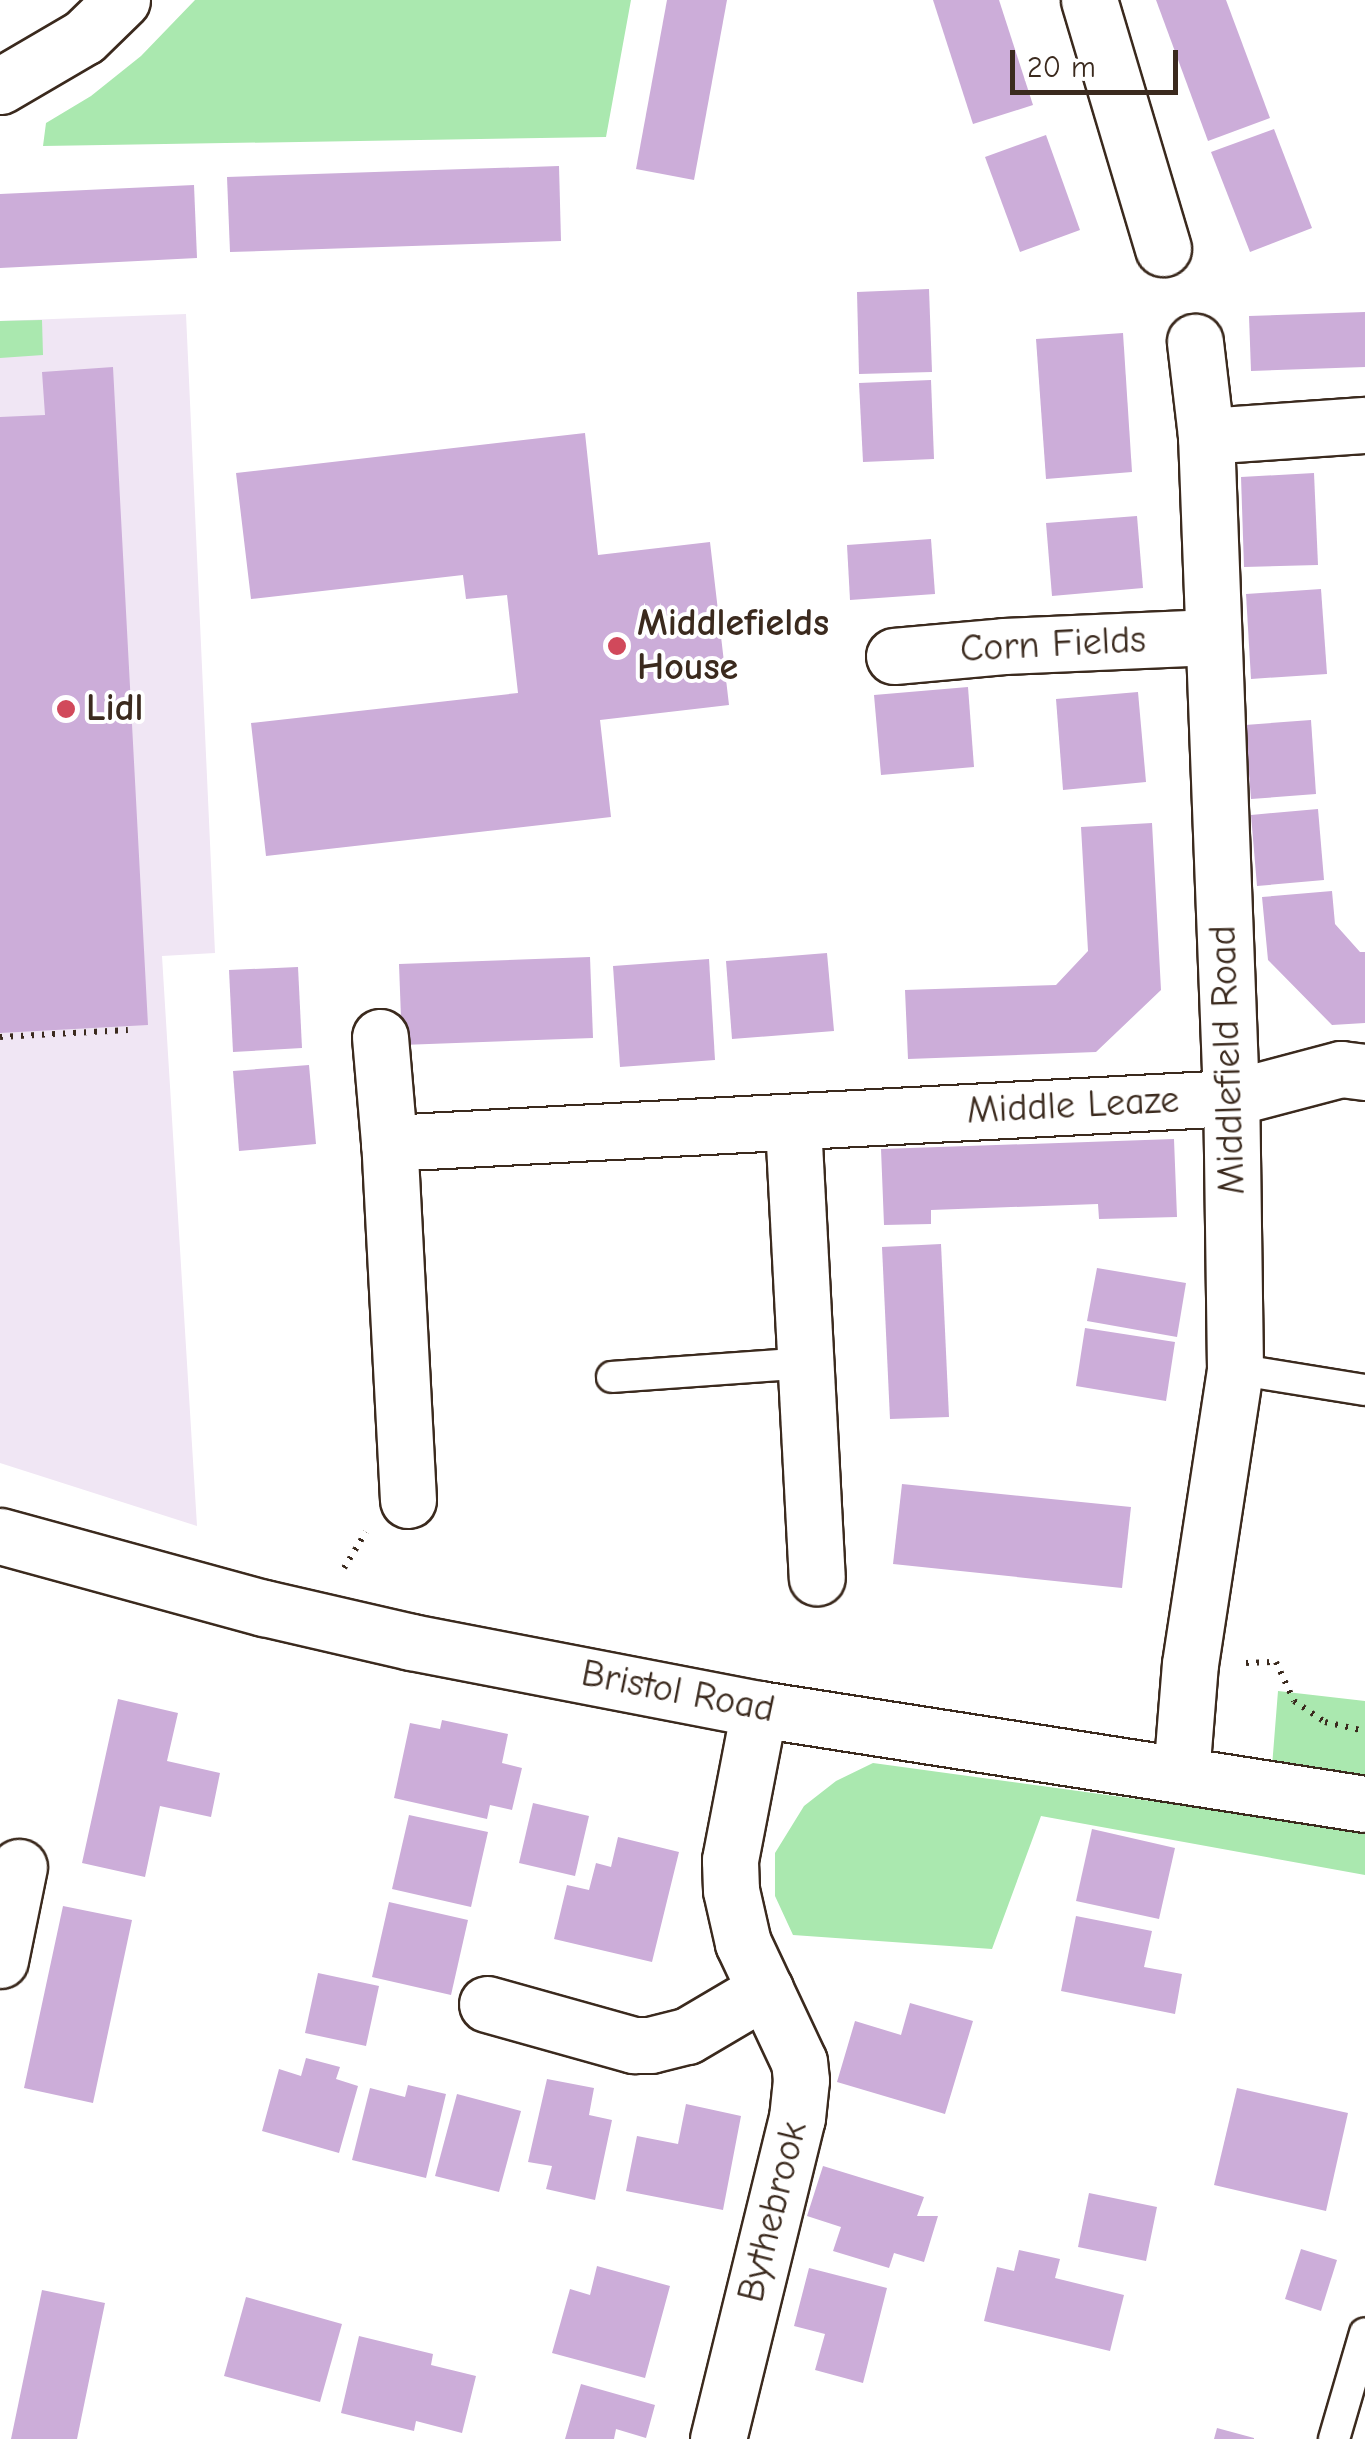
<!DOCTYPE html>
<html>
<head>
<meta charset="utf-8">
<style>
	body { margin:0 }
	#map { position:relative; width:1365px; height:2439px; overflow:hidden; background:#fff; font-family:"Comic Neue",sans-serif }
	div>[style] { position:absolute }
	.built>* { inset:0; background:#f0e6f4 }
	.green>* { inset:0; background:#aae8af }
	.building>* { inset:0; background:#ccadd9 }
	.path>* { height:6px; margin-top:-3px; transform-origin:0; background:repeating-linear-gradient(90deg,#3b2a1e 0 2.5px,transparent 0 10.5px) }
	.roads { filter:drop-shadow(2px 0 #3b2a1e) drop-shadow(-2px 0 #3b2a1e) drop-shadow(0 2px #3b2a1e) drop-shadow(0 -2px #3b2a1e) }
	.lane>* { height:30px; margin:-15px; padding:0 15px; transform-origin:15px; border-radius:15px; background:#fff }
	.street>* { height:55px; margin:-27.5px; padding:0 27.5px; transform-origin:27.5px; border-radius:27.5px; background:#fff }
	.primary>* { height:55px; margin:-27.5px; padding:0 27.5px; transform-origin:27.5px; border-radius:27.5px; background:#fff }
	.dots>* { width:28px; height:28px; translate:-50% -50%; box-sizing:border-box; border:5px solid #fff; border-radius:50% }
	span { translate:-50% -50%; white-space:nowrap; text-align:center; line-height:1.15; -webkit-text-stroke:8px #fff; paint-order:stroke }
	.poi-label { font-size:38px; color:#3b2a1e; font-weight:700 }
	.left { translate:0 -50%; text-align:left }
	.street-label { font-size:38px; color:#3b2a1e }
	.scale { position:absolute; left:1010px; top:50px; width:168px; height:45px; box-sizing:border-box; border:5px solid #3b2a1e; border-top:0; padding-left:12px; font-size:30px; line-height:35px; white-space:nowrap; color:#3b2a1e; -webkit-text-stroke:8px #fff; paint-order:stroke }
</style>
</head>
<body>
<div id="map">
	<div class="built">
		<i style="clip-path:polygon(186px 314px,215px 953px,162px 956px,197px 1526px,0 1463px,0 321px)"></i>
	</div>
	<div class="green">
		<i style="clip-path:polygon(195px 0,631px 0,606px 137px,43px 146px,46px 123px,91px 96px,141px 56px)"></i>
		<i style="clip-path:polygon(42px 320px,43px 355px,0 358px,0 321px)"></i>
		<i style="clip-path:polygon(1278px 1691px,1365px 1701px,1365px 1875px,1041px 1816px,992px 1949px,793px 1935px,775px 1896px,775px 1853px,804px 1806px,836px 1781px,873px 1763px,1268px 1817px)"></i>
	</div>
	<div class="building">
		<i style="clip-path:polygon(667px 0,727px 0,694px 180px,636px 169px)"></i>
		<i style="clip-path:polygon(933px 0,999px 0,1033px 105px,973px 124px)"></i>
		<i style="clip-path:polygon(1156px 0,1226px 0,1270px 118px,1208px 141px)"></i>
		<i style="clip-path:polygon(1274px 129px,1312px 228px,1250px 252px,1211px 152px)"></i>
		<i style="clip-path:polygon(1046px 135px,1080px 230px,1020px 252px,985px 157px)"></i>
		<i style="clip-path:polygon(559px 166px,561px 241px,230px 252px,227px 177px)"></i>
		<i style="clip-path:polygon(194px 185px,197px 258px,0 268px,0 194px)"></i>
		<i style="clip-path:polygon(929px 289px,932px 372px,859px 374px,857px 292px)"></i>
		<i style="clip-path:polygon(1365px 312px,1365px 367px,1251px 371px,1249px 316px)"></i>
		<i style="clip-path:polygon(1123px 333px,1132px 472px,1046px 479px,1036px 339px)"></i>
		<i style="clip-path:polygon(113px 367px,148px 1025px,0 1033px,0 417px,45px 415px,42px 372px)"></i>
		<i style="clip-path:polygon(931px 380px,934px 459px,863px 462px,859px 383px)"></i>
		<i style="clip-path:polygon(585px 433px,598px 555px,710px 542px,729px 705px,600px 720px,611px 817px,266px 856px,251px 723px,518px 693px,507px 595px,466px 599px,463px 575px,251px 599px,236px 473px)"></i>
		<i style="clip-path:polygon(1314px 473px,1318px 565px,1244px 567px,1241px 477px)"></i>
		<i style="clip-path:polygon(1137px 516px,1143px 588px,1052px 596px,1046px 523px)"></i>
		<i style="clip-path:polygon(931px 539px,935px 594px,850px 600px,847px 545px)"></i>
		<i style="clip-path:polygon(1321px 589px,1327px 674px,1251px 679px,1246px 594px)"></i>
		<i style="clip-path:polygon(968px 687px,974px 767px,881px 775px,874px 695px)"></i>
		<i style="clip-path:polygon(1138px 692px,1146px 782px,1063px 790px,1056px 699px)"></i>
		<i style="clip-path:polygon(1311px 720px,1316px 794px,1251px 799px,1245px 725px)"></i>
		<i style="clip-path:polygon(1318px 809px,1324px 880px,1257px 886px,1251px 815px)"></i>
		<i style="clip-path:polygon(1152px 823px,1161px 990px,1096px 1052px,908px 1059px,905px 990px,1056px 985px,1088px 951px,1081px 827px)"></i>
		<i style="clip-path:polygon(1332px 891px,1335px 924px,1360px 952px,1365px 952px,1365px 1023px,1332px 1025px,1268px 960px,1262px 897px)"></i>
		<i style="clip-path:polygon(827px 953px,834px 1031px,732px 1039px,726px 961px)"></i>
		<i style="clip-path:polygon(590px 957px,593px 1038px,402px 1045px,399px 964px)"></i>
		<i style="clip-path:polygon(709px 959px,715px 1060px,620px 1067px,613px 966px)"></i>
		<i style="clip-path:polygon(298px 967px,302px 1048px,233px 1052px,229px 970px)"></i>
		<i style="clip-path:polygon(309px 1065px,316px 1144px,239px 1151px,233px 1071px)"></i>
		<i style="clip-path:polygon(1174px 1139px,1177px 1217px,1099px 1219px,1098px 1204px,931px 1210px,931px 1224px,884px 1225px,881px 1149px)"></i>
		<i style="clip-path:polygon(941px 1244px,949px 1417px,890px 1419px,882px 1247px)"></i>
		<i style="clip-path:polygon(1097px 1268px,1186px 1283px,1177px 1337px,1087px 1321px)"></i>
		<i style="clip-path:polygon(1085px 1328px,1175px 1342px,1166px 1401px,1076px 1386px)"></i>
		<i style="clip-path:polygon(902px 1484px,1131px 1507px,1122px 1588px,893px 1564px)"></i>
		<i style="clip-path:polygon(118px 1699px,178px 1713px,167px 1761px,220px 1773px,211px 1817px,160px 1806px,145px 1877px,82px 1863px)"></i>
		<i style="clip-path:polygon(442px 1720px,508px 1734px,502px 1763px,522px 1768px,512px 1810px,490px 1805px,487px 1819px,394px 1798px,410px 1723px,440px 1729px)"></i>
		<i style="clip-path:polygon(533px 1803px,589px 1816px,575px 1876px,519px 1863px)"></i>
		<i style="clip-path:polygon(409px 1815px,488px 1832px,471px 1907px,392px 1889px)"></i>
		<i style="clip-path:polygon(1092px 1829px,1175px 1848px,1159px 1919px,1076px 1901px)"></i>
		<i style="clip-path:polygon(618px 1837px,679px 1852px,652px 1962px,554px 1939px,567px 1885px,589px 1890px,596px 1863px,611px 1867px)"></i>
		<i style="clip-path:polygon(389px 1902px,468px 1920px,451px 1995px,372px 1977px)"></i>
		<i style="clip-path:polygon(63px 1906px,132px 1920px,93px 2103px,24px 2088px)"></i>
		<i style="clip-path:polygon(1076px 1916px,1152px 1931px,1144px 1967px,1182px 1974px,1175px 2014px,1061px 1991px)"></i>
		<i style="clip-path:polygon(318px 1973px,379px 1986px,366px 2046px,305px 2033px)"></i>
		<i style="clip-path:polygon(910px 2003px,973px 2021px,945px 2114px,837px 2082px,855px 2021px,901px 2035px)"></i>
		<i style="clip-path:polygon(306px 2058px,340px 2067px,336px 2079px,358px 2086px,339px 2153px,262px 2131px,279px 2069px,301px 2076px)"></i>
		<i style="clip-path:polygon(547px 2079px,594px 2088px,589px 2115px,612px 2120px,595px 2200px,546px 2189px,552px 2166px,528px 2162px)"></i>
		<i style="clip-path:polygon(408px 2085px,446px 2094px,426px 2178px,352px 2160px,370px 2088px,405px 2097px)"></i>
		<i style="clip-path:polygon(1237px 2088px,1348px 2113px,1326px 2211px,1214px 2185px)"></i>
		<i style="clip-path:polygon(457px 2094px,521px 2111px,499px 2192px,435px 2176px)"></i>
		<i style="clip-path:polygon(686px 2104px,741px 2116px,723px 2210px,626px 2191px,637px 2136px,678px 2144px)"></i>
		<i style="clip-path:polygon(823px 2166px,924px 2197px,917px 2216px,938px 2216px,924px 2262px,894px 2253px,889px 2268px,833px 2251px,841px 2227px,807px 2216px)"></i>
		<i style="clip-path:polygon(1089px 2193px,1157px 2207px,1146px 2261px,1078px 2247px)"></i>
		<i style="clip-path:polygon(1301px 2249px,1337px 2260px,1321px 2311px,1285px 2299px)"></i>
		<i style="clip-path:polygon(1019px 2250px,1060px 2259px,1055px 2278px,1124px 2295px,1110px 2351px,984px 2321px,997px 2267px,1014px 2271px)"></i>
		<i style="clip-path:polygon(597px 2266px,670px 2286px,645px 2378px,552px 2353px,570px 2289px,590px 2295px)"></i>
		<i style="clip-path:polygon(809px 2268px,887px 2288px,863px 2383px,815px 2370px,825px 2334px,794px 2326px)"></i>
		<i style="clip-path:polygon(42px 2290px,105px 2303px,77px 2439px,11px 2439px)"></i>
		<i style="clip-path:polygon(246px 2297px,342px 2324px,320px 2402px,224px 2376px)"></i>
		<i style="clip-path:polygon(359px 2336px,433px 2354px,431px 2365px,476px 2376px,462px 2433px,416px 2421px,414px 2431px,341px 2413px)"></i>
		<i style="clip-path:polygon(581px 2384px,655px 2405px,646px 2438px,616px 2429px,614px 2439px,565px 2439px)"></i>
		<i style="clip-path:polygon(1217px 2428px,1254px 2438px,1254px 2439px,1214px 2439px)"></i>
	</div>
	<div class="path">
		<i style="left:0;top:1037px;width:128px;rotate:-3.1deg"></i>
		<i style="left:344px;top:1568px;width:42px;rotate:-58.6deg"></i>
		<i style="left:1246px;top:1663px;width:30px;rotate:-2deg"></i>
		<i style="left:1276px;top:1662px;width:43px;rotate:65.2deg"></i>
		<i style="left:1294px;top:1701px;width:37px;rotate:34deg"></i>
		<i style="left:1325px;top:1722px;width:41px;rotate:12.7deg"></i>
	</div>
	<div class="roads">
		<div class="lane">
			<i style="left:1235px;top:1369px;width:132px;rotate:9.2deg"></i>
			<i style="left:612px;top:1377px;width:195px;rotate:-4.1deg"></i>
			<i style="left:1334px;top:2439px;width:110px;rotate:-73.7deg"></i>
		</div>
		<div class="street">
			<i style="left:1089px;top:0;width:259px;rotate:73.4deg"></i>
			<i style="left:0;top:86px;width:97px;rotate:-30.3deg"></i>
			<i style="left:84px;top:37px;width:53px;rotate:-44.2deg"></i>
			<i style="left:1206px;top:436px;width:159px;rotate:-4deg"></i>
			<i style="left:894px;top:656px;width:110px;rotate:-5.2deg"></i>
			<i style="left:1004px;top:646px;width:208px;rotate:-2.5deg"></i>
			<i style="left:380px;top:1037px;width:106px;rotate:85.1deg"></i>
			<i style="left:793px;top:1124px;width:454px;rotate:87deg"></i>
			<i style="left:408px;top:1500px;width:358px;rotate:-93deg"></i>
			<i style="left:389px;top:1143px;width:843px;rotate:-3.06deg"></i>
			<i style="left:1231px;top:1098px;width:114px;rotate:-14.8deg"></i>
			<i style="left:1341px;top:1069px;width:24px;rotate:7deg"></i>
			<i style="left:1181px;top:1775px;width:111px;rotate:-85.4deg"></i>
			<i style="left:1190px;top:1664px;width:298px;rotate:-81.3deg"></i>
			<i style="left:1235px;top:1369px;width:271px;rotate:-90.8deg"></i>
			<i style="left:1231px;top:1098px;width:662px;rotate:-92.16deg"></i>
			<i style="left:1206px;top:436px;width:95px;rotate:-96.7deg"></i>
			<i style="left:0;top:1960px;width:95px;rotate:-78.5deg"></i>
			<i style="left:487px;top:2004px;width:153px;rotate:15.6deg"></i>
			<i style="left:634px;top:2045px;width:16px"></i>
			<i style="left:650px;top:2045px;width:38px;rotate:-14deg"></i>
			<i style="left:687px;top:2036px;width:91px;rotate:-30.5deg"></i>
			<i style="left:718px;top:2439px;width:331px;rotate:-76.2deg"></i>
			<i style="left:797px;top:2118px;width:38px;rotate:-84deg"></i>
			<i style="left:801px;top:2080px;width:18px;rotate:-96deg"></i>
			<i style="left:799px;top:2062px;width:132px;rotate:-115.2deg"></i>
			<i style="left:743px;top:1943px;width:54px;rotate:-102.8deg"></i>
			<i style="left:731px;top:1890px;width:30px;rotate:-92deg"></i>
			<i style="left:730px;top:1860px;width:154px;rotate:-79.1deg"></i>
		</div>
		<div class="primary">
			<i style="left:0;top:1536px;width:274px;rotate:15.3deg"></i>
			<i style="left:264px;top:1608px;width:151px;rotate:13deg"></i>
			<i style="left:411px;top:1642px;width:354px;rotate:10.9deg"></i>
			<i style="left:759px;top:1709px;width:613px;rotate:8.91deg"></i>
		</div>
	</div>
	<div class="dots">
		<i style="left:617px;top:646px;background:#d1495b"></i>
		<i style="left:66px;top:709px;background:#d1495b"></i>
	</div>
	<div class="poi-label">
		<span class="left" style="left:637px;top:646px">Middlefields<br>House</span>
		<span class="left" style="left:86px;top:709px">Lidl</span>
	</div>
	<div class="street-label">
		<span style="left:1053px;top:645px;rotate:-3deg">Corn Fields</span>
		<span style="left:1228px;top:1060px;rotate:-92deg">Middlefield Road</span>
		<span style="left:1073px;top:1106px;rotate:-3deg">Middle Leaze</span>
		<span style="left:678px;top:1692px;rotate:11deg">Bristol Road</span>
		<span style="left:773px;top:2212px;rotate:-76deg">Bythebrook</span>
	</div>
	<div class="scale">20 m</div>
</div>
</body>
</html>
